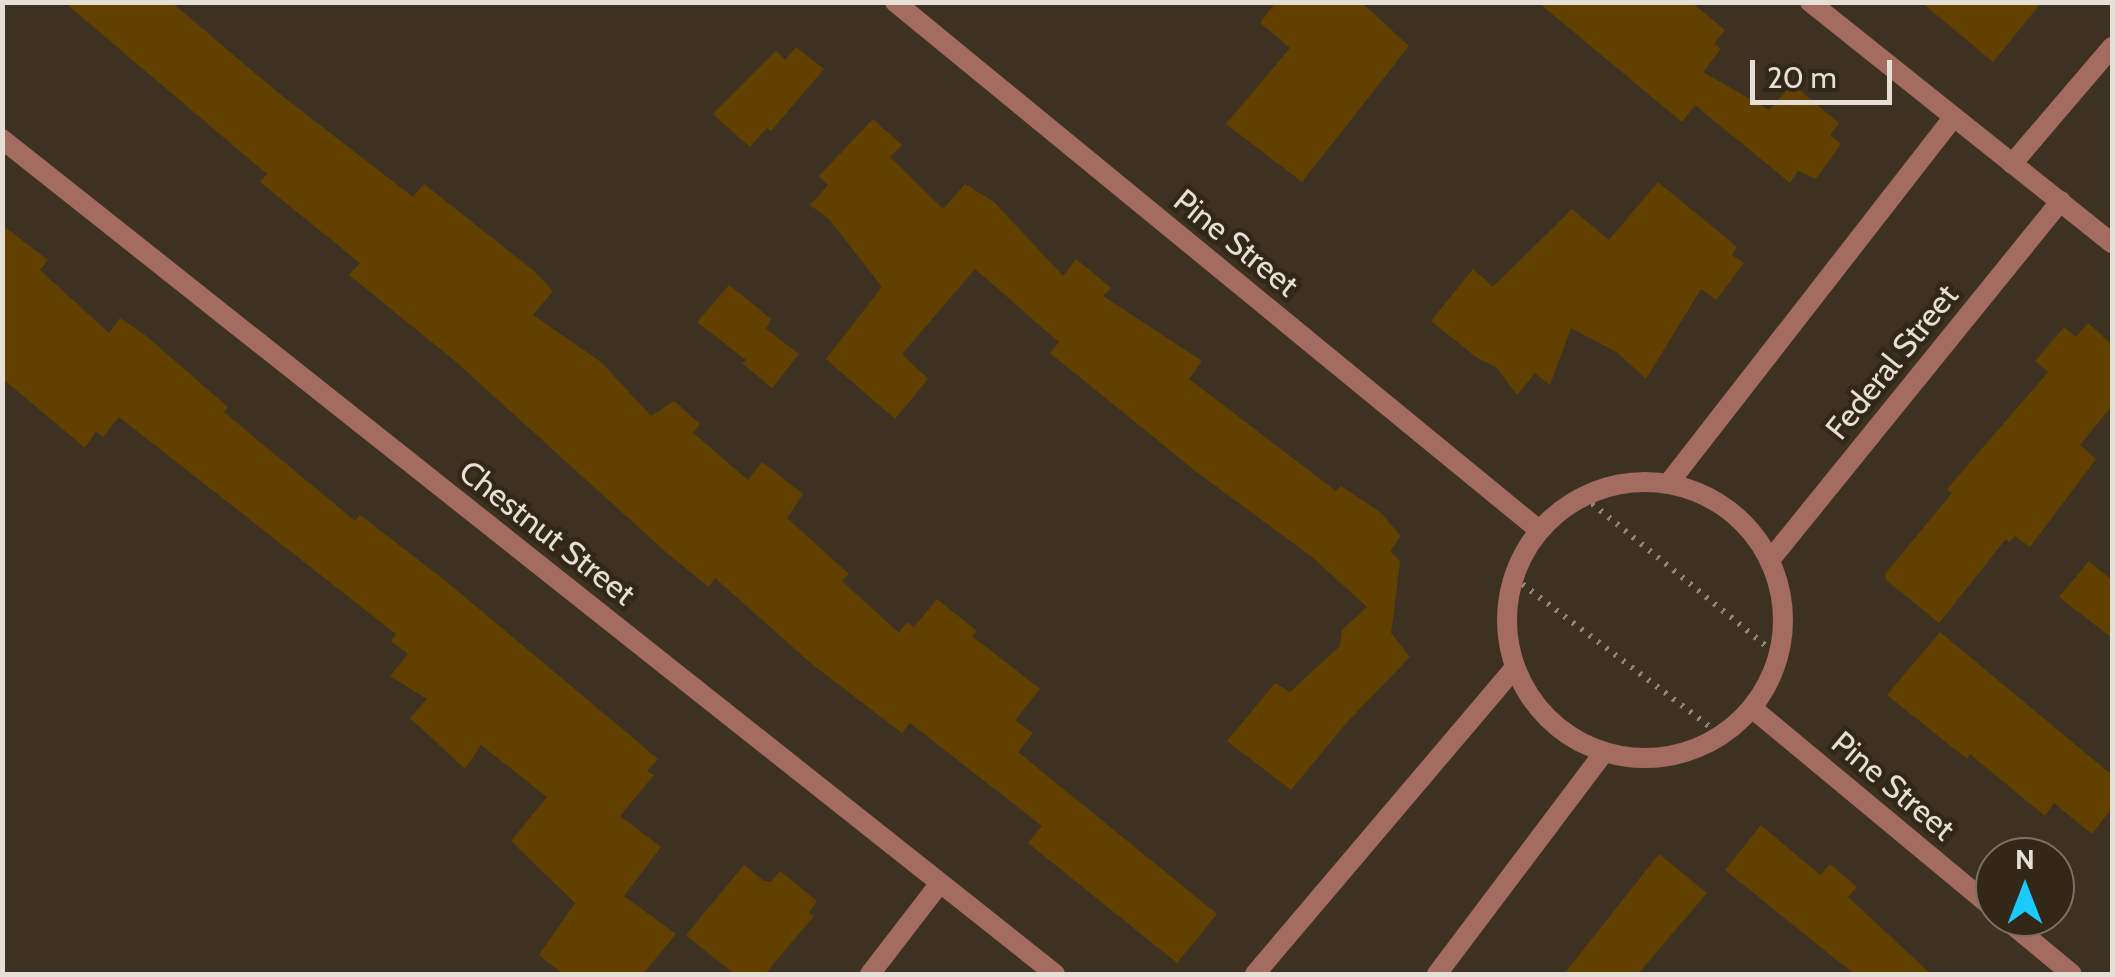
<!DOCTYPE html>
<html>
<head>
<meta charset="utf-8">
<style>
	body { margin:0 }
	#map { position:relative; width:2115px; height:977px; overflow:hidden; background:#3d3222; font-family:Cabin,sans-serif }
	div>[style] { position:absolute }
	.building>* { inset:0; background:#614000 }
	.path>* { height:6px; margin-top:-3px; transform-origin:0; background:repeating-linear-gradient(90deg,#8f8678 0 2.5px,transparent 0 10.5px) }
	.lane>* { height:20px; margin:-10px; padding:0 10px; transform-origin:10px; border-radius:10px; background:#a46b60 }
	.street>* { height:20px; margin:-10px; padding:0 10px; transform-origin:10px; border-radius:10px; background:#a46b60 }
	.street>.ring { margin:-10px; padding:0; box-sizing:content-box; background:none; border:20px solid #a46b60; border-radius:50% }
	span { translate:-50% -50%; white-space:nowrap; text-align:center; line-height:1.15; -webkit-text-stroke:9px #332818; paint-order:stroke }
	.street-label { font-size:32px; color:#e6dfd5 }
	.frame { position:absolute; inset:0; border:5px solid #e6dfd5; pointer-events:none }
	.north { position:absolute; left:1975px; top:837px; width:100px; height:100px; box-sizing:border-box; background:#332818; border:2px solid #7b7164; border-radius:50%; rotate:0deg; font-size:28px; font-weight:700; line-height:40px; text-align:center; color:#e6dfd5 }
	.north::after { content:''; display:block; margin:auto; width:35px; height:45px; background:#1acafc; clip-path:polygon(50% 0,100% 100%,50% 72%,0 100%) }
	.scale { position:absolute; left:1750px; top:60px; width:142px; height:45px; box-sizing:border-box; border:5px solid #e6dfd5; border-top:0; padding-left:12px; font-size:30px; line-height:35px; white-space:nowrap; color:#e6dfd5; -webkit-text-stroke:8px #332818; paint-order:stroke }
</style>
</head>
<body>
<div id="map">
	<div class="building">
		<i style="clip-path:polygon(64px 2px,171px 2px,276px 91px,413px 197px,424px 184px,534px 271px,553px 291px,533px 315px,601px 362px,651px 416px,674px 401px,700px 424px,693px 433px,748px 480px,762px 462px,803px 494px,787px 518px,849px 574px,842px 581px,899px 633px,907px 622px,914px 627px,937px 599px,977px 631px,972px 636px,1040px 689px,1015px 720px,1033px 733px,1018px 752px,1217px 914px,1177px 963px,1028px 843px,1042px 826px,910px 723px,902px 733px,813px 665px,715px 578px,709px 587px,668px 554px,455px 361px,349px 275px,360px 263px,260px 182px,267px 174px)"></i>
		<i style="clip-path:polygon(1276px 2px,1361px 2px,1409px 46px,1302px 182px,1226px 124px,1290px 48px,1260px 23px)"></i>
		<i style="clip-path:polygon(1538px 2px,1691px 2px,1725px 30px,1714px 44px,1721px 49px,1703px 72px,1769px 110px,1792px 84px,1839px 123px,1830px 135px,1841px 144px,1816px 179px,1798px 171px,1790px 183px,1695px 105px,1682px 122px)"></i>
		<i style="clip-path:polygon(1921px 2px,2042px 2px,1993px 62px)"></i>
		<i style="clip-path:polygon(796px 47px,824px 69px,771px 131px,767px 128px,750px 147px,713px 114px,776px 51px,785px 60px)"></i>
		<i style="clip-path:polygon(873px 119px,902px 145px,890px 157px,943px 209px,965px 184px,994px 202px,1063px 276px,1076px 259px,1111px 288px,1103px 296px,1202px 361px,1189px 379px,1336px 491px,1341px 486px,1380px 512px,1401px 536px,1390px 551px,1400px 561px,1391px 633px,1410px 657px,1349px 720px,1291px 790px,1227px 741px,1275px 683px,1290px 692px,1340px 646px,1342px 630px,1367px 607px,1312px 557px,1198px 473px,1050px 353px,1059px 342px,975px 269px,902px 354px,928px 379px,895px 419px,826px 359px,882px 287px,829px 219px,810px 205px,828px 185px,819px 176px)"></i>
		<i style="clip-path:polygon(1658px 182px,1737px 247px,1732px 255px,1744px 263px,1716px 300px,1701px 289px,1646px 379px,1618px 353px,1571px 328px,1550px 385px,1535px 373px,1517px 395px,1497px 368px,1476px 357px,1431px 321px,1473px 269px,1493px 287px,1572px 209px,1609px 240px)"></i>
		<i style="clip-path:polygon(2px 225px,48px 260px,40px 270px,109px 333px,120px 318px,145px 335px,228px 407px,224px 412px,355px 521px,360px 515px,447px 582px,658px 759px,647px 771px,654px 775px,620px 816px,661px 847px,624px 896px,676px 934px,643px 974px,563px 974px,539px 955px,575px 903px,511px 841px,547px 797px,481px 745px,465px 769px,410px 718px,427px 699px,390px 676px,408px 654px,391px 641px,396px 634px,119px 417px,103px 437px,96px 431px,85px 448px,2px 378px)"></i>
		<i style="clip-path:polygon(729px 285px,771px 319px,766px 329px,799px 354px,772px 388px,742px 363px,746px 360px,697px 322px)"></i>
		<i style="clip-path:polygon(2088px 323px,2112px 345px,2112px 406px,2080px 445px,2096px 459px,2030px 547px,2015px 536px,2009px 542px,2006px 539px,1939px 623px,1886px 580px,1885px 574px,1952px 493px,1947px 489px,2048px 372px,2035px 361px,2064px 327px,2076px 337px)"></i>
		<i style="clip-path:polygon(2089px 561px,2112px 580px,2112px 638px,2059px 597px)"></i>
		<i style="clip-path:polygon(1940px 632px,2112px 775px,2112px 808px,2092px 834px,2054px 803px,2045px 816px,1970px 754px,1967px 759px,1887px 695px)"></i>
		<i style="clip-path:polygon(1761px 825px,1820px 875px,1830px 864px,1857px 887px,1848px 897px,1931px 974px,1854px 974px,1725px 870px)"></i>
		<i style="clip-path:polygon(1659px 854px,1707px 893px,1638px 974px,1564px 974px)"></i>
		<i style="clip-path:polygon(744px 865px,764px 881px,771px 882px,780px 871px,817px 901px,809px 913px,814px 916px,765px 974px,734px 974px,686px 935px)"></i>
	</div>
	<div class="path">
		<i style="left:1584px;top:497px;width:251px;rotate:39.3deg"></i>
		<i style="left:1514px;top:578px;width:261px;rotate:37.2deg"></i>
	</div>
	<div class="lane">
		<i style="left:870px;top:974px;width:115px;rotate:-52.4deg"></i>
	</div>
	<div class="street">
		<i style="left:895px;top:2px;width:833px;rotate:39.35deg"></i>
		<i style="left:1810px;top:2px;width:386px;rotate:38.6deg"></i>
		<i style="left:2px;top:139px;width:1344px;rotate:38.41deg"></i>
		<i style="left:2012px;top:164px;width:154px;rotate:-49.5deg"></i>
		<i class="ring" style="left:1507px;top:482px;width:256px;height:256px"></i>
		<i style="left:1668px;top:484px;width:462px;rotate:-52.1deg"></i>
		<i style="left:1770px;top:560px;width:462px;rotate:-51deg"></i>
		<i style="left:1752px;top:708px;width:316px;rotate:39.7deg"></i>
		<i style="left:2003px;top:917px;width:89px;rotate:39.6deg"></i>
		<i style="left:1255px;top:974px;width:400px;rotate:-49.7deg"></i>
		<i style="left:1437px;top:974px;width:278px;rotate:-53deg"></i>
	</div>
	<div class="street-label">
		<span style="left:1236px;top:243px;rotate:39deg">Pine Street</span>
		<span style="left:1892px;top:362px;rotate:-51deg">Federal Street</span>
		<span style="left:547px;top:533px;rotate:38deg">Chestnut Street</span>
		<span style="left:1893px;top:786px;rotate:40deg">Pine Street</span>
	</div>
	<div class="frame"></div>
	<div class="north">N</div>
	<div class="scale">20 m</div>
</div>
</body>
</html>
